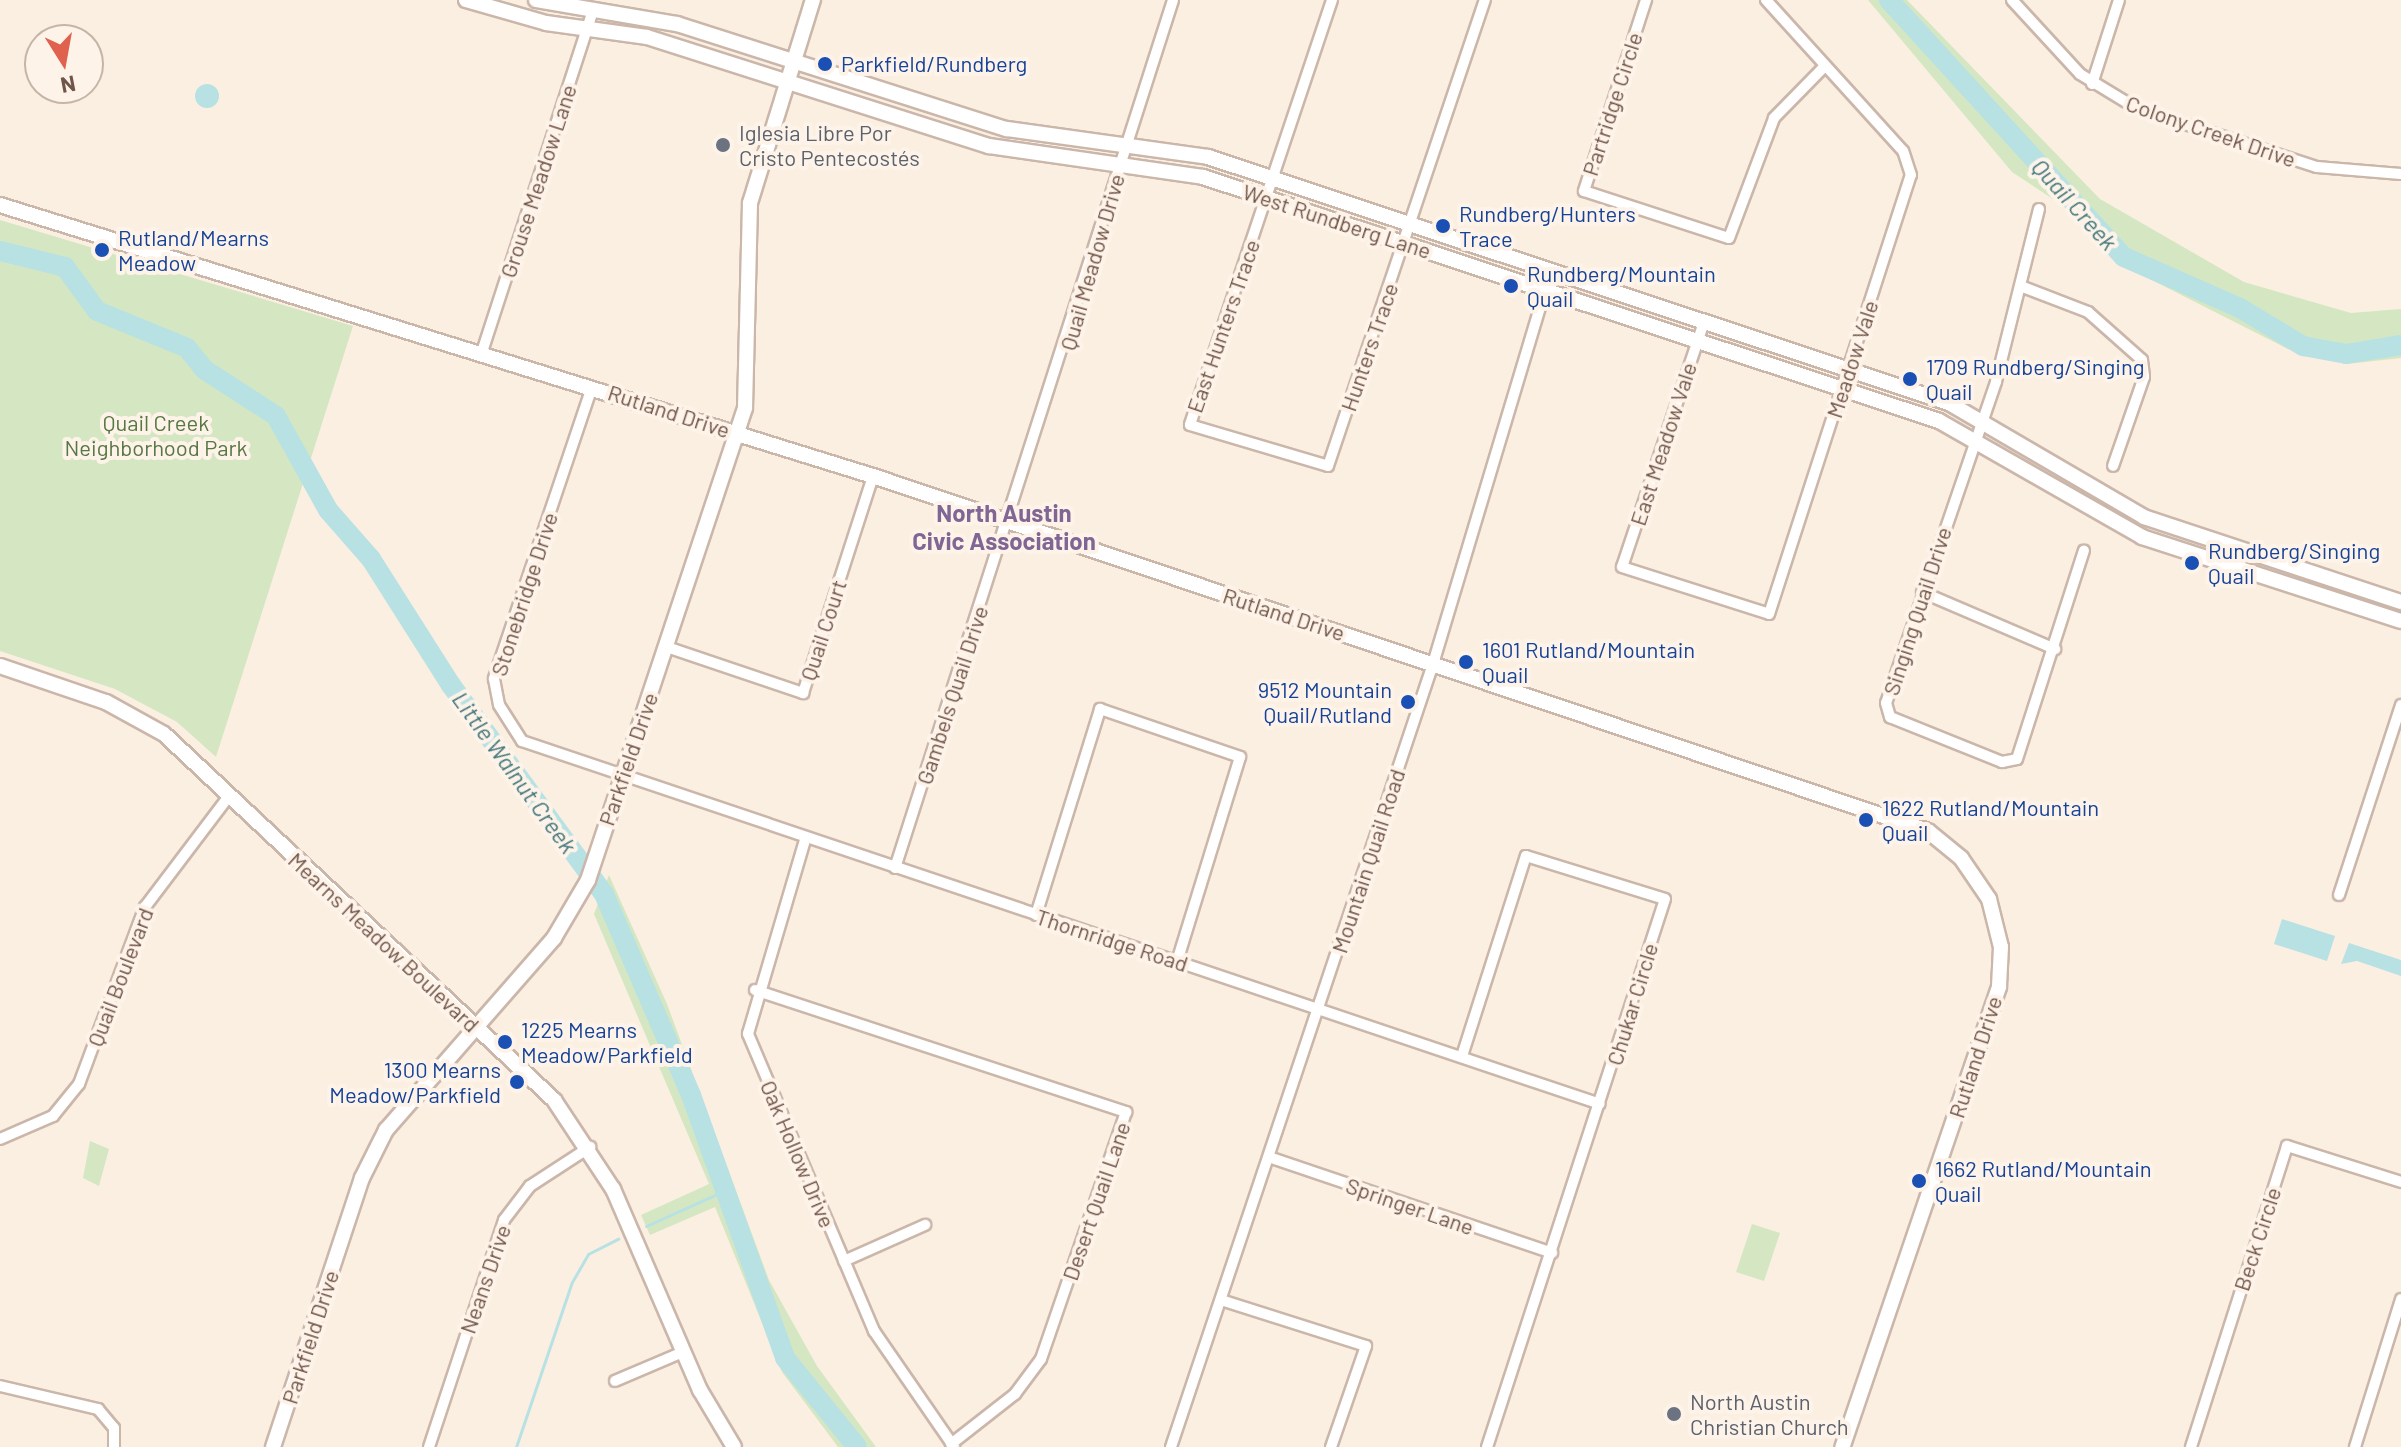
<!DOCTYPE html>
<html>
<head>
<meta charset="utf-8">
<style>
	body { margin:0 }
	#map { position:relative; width:2401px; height:1447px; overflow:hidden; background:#fbefe2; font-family:Barlow,sans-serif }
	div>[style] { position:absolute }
	.green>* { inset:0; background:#d4e7c2 }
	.water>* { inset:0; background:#b8e1e3 }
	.round { border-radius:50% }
	.stream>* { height:3px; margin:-1.5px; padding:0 1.5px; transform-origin:1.5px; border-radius:1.5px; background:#b8e1e3 }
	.river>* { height:20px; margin:-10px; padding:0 10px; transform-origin:10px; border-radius:10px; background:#b8e1e3 }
	.roads { filter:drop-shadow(2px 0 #cbb6aa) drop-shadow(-2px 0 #cbb6aa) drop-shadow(0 2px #cbb6aa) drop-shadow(0 -2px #cbb6aa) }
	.street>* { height:10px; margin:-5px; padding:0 5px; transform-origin:5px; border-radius:5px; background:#fff }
	.secondary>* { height:14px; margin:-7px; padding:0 7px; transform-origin:7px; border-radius:7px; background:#fff }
	.dots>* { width:22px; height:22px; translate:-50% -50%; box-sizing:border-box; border:4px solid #fef3e8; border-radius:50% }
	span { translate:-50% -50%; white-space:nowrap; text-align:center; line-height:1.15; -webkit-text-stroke:8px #fef3e8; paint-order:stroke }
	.transit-label { font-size:22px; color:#164399 }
	.left { translate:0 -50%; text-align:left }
	.right { translate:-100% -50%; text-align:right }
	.street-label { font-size:22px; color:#71554a }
	.worship-label { font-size:22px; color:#5b616d }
	.park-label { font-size:22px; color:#577743 }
	.water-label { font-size:24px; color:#43787d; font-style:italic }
	.neighbourhood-label { font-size:24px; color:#806694; font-weight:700 }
	.north { position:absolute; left:24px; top:24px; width:80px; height:80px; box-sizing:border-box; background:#fef3e8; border:2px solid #c6b4a9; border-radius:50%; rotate:169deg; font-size:22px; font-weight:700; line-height:32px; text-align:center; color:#71554a }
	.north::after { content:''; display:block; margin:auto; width:28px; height:36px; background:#df614e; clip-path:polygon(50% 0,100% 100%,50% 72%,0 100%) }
</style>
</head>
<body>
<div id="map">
	<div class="green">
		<i style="clip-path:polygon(1868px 0,1907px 0,2100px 199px,2244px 282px,2351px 313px,2401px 309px,2401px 358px,2347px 364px,2288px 349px,2132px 270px,2077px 215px,2012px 172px)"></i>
		<i style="clip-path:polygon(0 220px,353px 326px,216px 757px,177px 722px,115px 689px,0 651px)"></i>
		<i style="clip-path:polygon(609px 875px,667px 1004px,769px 1280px,817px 1366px,876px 1447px,838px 1447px,782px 1372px,715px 1207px,650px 1235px,641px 1215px,709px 1184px,594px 914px)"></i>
		<i style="clip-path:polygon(90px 1141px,109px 1149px,99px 1186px,83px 1178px)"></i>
		<i style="clip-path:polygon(1752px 1224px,1780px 1233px,1764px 1281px,1736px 1272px)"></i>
	</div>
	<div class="water">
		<i class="round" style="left:195px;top:84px;width:24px;height:24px"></i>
		<i style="clip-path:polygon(2282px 919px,2335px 936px,2327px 961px,2274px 944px)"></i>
		<i style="clip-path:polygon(2349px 943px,2401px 960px,2401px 976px,2357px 961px,2341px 964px)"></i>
	</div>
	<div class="stream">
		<i style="left:646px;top:1226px;width:88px;rotate:-24.2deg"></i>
		<i style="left:516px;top:1447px;width:174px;rotate:-71.3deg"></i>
		<i style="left:572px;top:1282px;width:32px;rotate:-60deg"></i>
		<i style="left:588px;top:1254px;width:34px;rotate:-27deg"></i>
	</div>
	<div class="river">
		<i style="left:1889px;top:0;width:348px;rotate:47.6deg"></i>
		<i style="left:2124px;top:257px;width:127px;rotate:23.7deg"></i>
		<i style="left:2240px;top:308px;width:74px;rotate:31.1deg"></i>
		<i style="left:2303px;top:346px;width:44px;rotate:10.5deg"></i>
		<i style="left:2346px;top:354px;width:56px;rotate:-9.3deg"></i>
		<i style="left:0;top:251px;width:67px;rotate:13.8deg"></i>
		<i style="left:65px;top:267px;width:54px;rotate:54deg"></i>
		<i style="left:97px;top:311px;width:97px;rotate:22.3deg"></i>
		<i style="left:187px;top:348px;width:28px;rotate:51deg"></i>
		<i style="left:205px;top:370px;width:85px;rotate:32.9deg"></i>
		<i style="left:276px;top:416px;width:107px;rotate:61deg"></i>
		<i style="left:328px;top:510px;width:65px;rotate:48.7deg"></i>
		<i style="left:371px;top:559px;width:149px;rotate:57.6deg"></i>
		<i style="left:451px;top:685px;width:259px;rotate:53.8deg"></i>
		<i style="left:604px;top:894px;width:219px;rotate:66.6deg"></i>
		<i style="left:691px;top:1095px;width:279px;rotate:70.3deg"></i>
		<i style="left:785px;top:1358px;width:114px;rotate:51deg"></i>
	</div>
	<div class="roads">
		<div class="street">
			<i style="left:1332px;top:0;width:448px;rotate:108.5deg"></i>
			<i style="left:1190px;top:425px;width:144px;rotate:16.5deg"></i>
			<i style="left:1328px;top:466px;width:492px;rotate:-71.4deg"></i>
			<i style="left:1646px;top:0;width:201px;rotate:108deg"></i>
			<i style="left:1584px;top:191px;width:152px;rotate:18deg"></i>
			<i style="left:1729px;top:238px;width:128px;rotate:-69.4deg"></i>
			<i style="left:1774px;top:118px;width:73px;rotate:-45.6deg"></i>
			<i style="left:2012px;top:0;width:100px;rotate:47.4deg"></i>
			<i style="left:2080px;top:74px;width:66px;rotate:31.3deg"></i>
			<i style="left:2136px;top:108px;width:190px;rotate:18.1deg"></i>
			<i style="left:2317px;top:167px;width:84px;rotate:4.8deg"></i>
			<i style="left:2092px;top:84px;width:88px;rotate:-72.2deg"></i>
			<i style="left:2039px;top:209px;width:178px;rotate:104deg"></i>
			<i style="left:1996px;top:382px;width:339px;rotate:108.9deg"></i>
			<i style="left:1886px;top:703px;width:15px;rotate:74deg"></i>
			<i style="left:1890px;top:717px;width:121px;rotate:21.9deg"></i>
			<i style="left:2002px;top:762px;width:15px;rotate:-11deg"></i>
			<i style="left:2017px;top:759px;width:219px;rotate:-72.2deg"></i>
			<i style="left:2023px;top:287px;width:70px;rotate:21deg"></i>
			<i style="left:2088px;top:312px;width:72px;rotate:41.6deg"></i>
			<i style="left:2142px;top:360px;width:17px;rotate:83deg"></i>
			<i style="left:2144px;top:377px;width:94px;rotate:109.2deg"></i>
			<i style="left:1704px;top:322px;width:258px;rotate:108.5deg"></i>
			<i style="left:1622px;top:567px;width:154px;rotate:17.7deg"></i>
			<i style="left:1769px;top:614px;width:461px;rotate:-72.1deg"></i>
			<i style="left:1911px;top:175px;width:25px;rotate:-108deg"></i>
			<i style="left:1903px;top:151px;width:204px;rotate:-132.2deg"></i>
			<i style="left:482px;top:352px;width:360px;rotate:-72deg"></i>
			<i style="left:592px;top:387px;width:308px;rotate:108.6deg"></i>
			<i style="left:494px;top:679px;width:26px;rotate:79deg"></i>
			<i style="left:499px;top:705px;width:43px;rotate:57.4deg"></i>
			<i style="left:522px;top:741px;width:1137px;rotate:18.61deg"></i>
			<i style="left:1922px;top:592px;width:145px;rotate:23.2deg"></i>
			<i style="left:667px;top:647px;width:144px;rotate:18.7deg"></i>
			<i style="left:803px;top:693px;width:228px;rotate:-72.1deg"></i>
			<i style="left:805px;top:840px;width:202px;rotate:106.4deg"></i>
			<i style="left:748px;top:1034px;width:323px;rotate:67deg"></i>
			<i style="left:874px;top:1331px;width:141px;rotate:55.4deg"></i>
			<i style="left:895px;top:868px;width:911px;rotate:-72.24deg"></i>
			<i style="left:2339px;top:895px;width:200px;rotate:-71.9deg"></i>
			<i style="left:1036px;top:915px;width:216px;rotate:-72.7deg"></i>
			<i style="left:1100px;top:709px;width:148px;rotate:18.9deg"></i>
			<i style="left:1240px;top:757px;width:214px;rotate:107.1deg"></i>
			<i style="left:755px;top:990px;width:391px;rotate:18.2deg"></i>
			<i style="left:1126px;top:1112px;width:261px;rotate:109deg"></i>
			<i style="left:1041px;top:1359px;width:44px;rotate:126.6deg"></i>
			<i style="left:1015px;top:1394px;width:81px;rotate:142deg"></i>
			<i style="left:1462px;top:1056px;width:210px;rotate:-72.3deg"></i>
			<i style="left:1526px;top:856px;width:145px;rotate:17.2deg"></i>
			<i style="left:1665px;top:899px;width:576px;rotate:107.99deg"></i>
			<i style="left:0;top:1139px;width:58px;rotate:-23.5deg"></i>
			<i style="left:53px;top:1116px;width:41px;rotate:-50.9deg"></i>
			<i style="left:79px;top:1084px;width:189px;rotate:-69.6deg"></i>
			<i style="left:145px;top:907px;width:139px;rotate:-52.9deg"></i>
			<i style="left:1269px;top:1157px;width:299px;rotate:18.7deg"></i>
			<i style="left:844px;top:1261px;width:89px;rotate:-24deg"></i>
			<i style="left:1221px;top:1300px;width:152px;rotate:17.6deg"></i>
			<i style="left:1366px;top:1346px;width:107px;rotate:109.1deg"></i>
			<i style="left:615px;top:1381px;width:74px;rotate:-23.1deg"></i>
			<i style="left:0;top:1386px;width:101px;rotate:13.2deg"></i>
			<i style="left:98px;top:1409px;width:25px;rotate:50deg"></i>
			<i style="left:114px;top:1428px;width:19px;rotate:90deg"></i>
			<i style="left:429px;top:1447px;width:239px;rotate:-71.7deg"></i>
			<i style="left:504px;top:1220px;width:43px;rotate:-52.6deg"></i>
			<i style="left:530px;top:1186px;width:72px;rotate:-33deg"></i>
			<i style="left:1171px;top:1447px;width:826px;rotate:-71.5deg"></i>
			<i style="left:1433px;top:664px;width:410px;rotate:-73.3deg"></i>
			<i style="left:2191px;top:1447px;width:316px;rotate:-72.3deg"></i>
			<i style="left:2287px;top:1146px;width:120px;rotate:17.5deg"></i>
			<i style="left:2355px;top:1447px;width:155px;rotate:-72.7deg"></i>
		</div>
		<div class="secondary">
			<i style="left:466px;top:0;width:83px;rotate:16deg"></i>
			<i style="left:546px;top:23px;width:102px;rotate:7.9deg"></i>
			<i style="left:647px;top:37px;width:359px;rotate:17.7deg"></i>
			<i style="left:989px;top:146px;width:216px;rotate:8.2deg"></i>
			<i style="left:1203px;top:177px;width:775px;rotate:18.34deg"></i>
			<i style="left:1939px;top:421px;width:234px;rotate:29.7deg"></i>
			<i style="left:2142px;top:537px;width:272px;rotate:18deg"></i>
			<i style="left:536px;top:0;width:143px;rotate:9.7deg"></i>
			<i style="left:677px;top:24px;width:346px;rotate:17.7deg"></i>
			<i style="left:1007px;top:129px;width:203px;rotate:7.9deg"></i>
			<i style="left:1208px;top:157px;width:781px;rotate:18.37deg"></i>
			<i style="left:1949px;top:403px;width:226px;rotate:30.3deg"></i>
			<i style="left:2144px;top:517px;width:271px;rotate:18.3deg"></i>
			<i style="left:0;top:205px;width:914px;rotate:17.25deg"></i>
			<i style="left:873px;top:476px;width:1113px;rotate:18.6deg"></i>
			<i style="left:1928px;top:831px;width:43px;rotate:39.3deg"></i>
			<i style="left:1961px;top:858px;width:50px;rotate:55.7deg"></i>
			<i style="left:1989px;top:899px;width:49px;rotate:76deg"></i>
			<i style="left:2001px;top:947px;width:40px;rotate:92.9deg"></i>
			<i style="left:1999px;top:987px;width:486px;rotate:108.8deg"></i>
			<i style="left:0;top:666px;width:112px;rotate:18.8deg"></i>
			<i style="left:106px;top:702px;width:66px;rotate:28.9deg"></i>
			<i style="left:164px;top:734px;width:535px;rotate:43.18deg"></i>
			<i style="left:554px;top:1100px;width:107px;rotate:56.5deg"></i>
			<i style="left:613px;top:1189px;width:219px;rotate:66.6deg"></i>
			<i style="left:700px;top:1390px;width:66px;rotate:59.2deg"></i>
			<i style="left:273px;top:1447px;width:283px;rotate:-71.7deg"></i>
			<i style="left:362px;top:1178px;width:54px;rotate:-63.4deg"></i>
			<i style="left:386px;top:1130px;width:255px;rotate:-48.8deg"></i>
			<i style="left:554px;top:938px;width:67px;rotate:-59.6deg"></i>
			<i style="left:588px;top:880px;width:497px;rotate:-71.6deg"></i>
			<i style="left:745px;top:408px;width:205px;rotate:-88.6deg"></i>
			<i style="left:750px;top:203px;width:213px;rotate:-72.8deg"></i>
		</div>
	</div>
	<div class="dots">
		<i style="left:825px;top:64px;background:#1a4fb4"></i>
		<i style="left:723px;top:145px;background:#6b7280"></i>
		<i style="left:1443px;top:226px;background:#1a4fb4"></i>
		<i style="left:102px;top:250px;background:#1a4fb4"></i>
		<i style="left:1511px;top:286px;background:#1a4fb4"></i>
		<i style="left:1910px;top:379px;background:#1a4fb4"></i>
		<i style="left:2192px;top:563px;background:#1a4fb4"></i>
		<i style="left:1466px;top:662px;background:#1a4fb4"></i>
		<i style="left:1408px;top:702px;background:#1a4fb4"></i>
		<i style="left:1866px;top:820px;background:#1a4fb4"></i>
		<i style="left:505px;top:1042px;background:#1a4fb4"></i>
		<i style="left:517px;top:1082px;background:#1a4fb4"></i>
		<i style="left:1919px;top:1181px;background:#1a4fb4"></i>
		<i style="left:1674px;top:1414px;background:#6b7280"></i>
	</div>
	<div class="transit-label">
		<span class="left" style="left:841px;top:64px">Parkfield/Rundberg</span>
		<span class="left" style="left:1459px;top:226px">Rundberg/Hunters<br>Trace</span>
		<span class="left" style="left:118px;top:250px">Rutland/Mearns<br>Meadow</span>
		<span class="left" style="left:1527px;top:286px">Rundberg/Mountain<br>Quail</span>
		<span class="left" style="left:1926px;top:379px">1709 Rundberg/Singing<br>Quail</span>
		<span class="left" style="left:2208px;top:563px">Rundberg/Singing<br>Quail</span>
		<span class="left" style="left:1482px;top:662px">1601 Rutland/Mountain<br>Quail</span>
		<span class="right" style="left:1392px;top:702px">9512 Mountain<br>Quail/Rutland</span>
		<span class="left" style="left:1882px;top:820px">1622 Rutland/Mountain<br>Quail</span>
		<span class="left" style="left:521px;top:1042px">1225 Mearns<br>Meadow/Parkfield</span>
		<span class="right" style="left:501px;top:1082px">1300 Mearns<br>Meadow/Parkfield</span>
		<span class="left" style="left:1935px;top:1181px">1662 Rutland/Mountain<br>Quail</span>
	</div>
	<div class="street-label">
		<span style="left:1612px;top:104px;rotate:-72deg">Partridge Circle</span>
		<span style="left:2211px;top:131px;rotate:19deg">Colony Creek Drive</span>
		<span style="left:538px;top:181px;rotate:-72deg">Grouse Meadow Lane</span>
		<span style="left:1337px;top:221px;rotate:18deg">West Rundberg Lane</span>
		<span style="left:1092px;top:262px;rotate:-74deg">Quail Meadow Drive</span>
		<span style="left:1223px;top:326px;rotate:-71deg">East Hunters Trace</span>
		<span style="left:1369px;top:347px;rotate:-71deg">Hunters Trace</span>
		<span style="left:1852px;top:359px;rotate:-72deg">Meadow Vale</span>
		<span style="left:669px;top:411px;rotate:18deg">Rutland Drive</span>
		<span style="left:1663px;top:444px;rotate:-72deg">East Meadow Vale</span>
		<span style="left:524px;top:594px;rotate:-72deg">Stonebridge Drive</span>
		<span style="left:1917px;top:611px;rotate:-72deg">Singing Quail Drive</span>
		<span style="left:1284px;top:614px;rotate:18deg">Rutland Drive</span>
		<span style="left:823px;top:630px;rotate:-72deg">Quail Court</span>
		<span style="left:952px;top:695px;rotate:-72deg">Gambels Quail Drive</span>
		<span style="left:628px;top:759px;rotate:-71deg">Parkfield Drive</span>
		<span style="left:1368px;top:861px;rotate:-72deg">Mountain Quail Road</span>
		<span style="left:1112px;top:940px;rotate:18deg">Thornridge Road</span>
		<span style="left:384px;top:942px;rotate:43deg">Mearns Meadow Boulevard</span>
		<span style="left:120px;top:977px;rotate:-69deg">Quail Boulevard</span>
		<span style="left:1632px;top:1004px;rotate:-73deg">Chukar Circle</span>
		<span style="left:1975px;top:1057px;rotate:-72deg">Rutland Drive</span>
		<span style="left:798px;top:1154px;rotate:67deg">Oak Hollow Drive</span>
		<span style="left:1096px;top:1201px;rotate:-71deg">Desert Quail Lane</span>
		<span style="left:1410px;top:1206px;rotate:19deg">Springer Lane</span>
		<span style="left:2257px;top:1239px;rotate:-72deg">Beck Circle</span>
		<span style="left:485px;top:1279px;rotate:-71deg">Neans Drive</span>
		<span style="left:310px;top:1337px;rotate:-72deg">Parkfield Drive</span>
	</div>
	<div class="worship-label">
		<span class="left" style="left:739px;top:145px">Iglesia Libre Por<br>Cristo Pentecostés</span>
		<span class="left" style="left:1690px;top:1414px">North Austin<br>Christian Church</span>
	</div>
	<div class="park-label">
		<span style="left:156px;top:435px">Quail Creek<br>Neighborhood Park</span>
	</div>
	<div class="water-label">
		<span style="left:2075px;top:204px;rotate:48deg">Quail Creek</span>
		<span style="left:515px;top:772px;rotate:54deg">Little Walnut Creek</span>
	</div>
	<div class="neighbourhood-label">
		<span style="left:1004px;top:527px">North Austin<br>Civic Association</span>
	</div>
	<div class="north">N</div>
</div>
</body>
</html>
